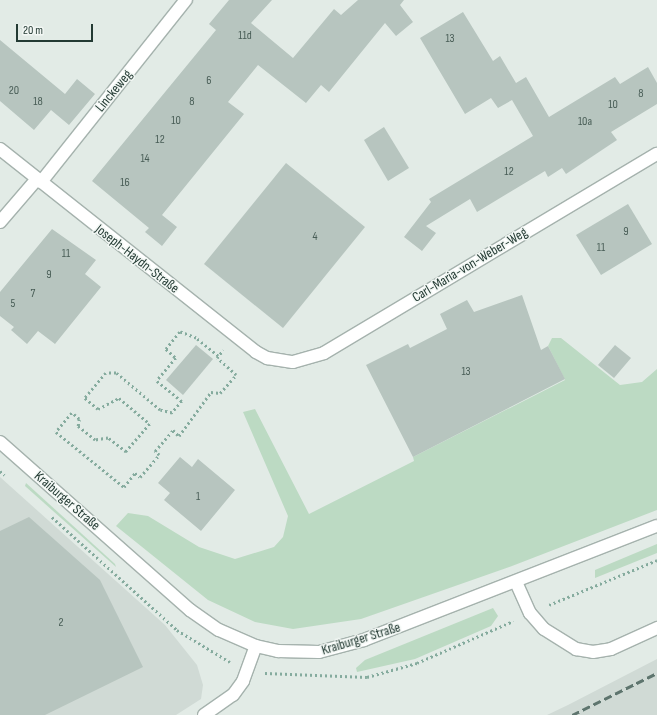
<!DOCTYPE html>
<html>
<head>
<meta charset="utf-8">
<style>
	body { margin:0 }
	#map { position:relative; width:657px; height:715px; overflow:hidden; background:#e2ebe6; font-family:"Sofia Sans Condensed",sans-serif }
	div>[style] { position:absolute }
	.built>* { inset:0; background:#d0dad5 }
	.green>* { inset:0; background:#bcdac3 }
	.building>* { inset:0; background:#b7c5bf }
	.path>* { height:2.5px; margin-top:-1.25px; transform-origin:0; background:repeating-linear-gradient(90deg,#85ab9e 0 2px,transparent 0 5px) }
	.roads { filter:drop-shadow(1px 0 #a5b2ad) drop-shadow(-1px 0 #a5b2ad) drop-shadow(0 1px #a5b2ad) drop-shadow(0 -1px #a5b2ad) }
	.lane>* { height:12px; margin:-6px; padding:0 6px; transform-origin:6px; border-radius:6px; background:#fff }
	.street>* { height:12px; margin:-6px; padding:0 6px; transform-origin:6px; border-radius:6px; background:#fff }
	.secondary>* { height:12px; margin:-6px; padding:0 6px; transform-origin:6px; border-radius:6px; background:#fff }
	.rail>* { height:3px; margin-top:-1.5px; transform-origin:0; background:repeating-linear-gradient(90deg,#5e756e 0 8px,transparent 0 12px) }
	span { translate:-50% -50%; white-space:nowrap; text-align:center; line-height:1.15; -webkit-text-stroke:3px #f2f7f4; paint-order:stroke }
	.number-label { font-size:12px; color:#485d56 }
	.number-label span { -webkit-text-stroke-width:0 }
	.street-label { font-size:14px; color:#233a33 }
	.scale { position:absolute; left:16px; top:24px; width:77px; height:18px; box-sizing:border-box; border:2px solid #233a33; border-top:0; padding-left:5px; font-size:12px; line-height:14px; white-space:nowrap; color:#233a33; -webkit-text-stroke:3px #f2f7f4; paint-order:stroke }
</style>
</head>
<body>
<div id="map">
	<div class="built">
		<i style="clip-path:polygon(0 477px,165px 625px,197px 665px,203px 685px,201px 699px,176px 715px,0 715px)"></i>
		<i style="clip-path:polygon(657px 659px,657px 715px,547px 715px,568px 705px)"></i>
	</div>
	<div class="green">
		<i style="clip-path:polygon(552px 338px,561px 338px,620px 385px,642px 382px,657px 369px,657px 510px,512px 566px,361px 619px,293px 629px,255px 622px,208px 600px,116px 526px,128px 513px,148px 516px,199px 547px,235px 559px,274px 547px,283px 537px,288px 516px,243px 412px,255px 409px,309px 514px,414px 461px,413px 457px,565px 380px,548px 346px)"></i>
		<i style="clip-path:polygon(26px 483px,115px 564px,116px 567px,25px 486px)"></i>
		<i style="clip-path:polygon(657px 544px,657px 553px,595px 578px,595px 570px)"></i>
		<i style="clip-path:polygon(493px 608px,498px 616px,491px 626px,415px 659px,357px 672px,356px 668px,365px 660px)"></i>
	</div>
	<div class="building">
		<i style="clip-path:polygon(229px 0,272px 0,251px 23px,293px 58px,334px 9px,341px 15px,358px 0,404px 0,400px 5px,413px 22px,396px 36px,385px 23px,329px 92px,321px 85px,306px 103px,258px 65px,228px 102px,244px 114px,162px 215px,177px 227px,162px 246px,145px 232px,149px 228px,92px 181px,216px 30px,209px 24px)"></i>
		<i style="clip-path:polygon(463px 12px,493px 61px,500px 56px,516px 83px,526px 77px,549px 117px,615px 77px,620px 84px,648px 67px,657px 83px,657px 104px,611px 132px,617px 140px,566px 174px,562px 168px,548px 177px,545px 171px,477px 212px,470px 199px,426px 226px,436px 233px,422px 251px,404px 237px,431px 202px,429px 199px,533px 136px,512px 100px,498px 108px,491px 98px,465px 114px,420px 38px)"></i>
		<i style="clip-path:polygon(0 40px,65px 94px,77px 79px,95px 94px,69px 125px,51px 110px,34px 130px,0 101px)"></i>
		<i style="clip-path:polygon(384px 127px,409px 168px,388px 181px,364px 140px)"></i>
		<i style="clip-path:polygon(286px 163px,365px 227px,283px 328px,204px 264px)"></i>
		<i style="clip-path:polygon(628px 204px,652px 244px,601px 275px,576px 235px)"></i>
		<i style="clip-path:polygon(52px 229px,96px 260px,85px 274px,101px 287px,55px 344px,38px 331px,27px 344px,11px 330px,14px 327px,0 316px,0 292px)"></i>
		<i style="clip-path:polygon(522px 295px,541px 350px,548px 346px,565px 379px,413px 457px,366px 365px,408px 344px,410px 348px,447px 329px,440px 314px,467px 300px,474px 312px)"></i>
		<i style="clip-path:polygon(196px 345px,213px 359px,183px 395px,166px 380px)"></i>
		<i style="clip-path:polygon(615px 345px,631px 358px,614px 378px,598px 365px)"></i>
		<i style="clip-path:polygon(180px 457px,192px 467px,198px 459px,235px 490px,201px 531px,164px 500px,170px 493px,158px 483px)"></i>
		<i style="clip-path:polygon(29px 517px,100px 580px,143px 667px,45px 715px,0 715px,0 531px)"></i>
	</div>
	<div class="path">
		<i style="left:218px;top:356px;width:28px;rotate:-141deg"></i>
		<i style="left:196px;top:338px;width:17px;rotate:-159deg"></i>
		<i style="left:180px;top:332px;width:22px;rotate:129deg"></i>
		<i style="left:166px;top:349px;width:13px;rotate:42deg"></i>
		<i style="left:176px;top:358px;width:30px;rotate:130deg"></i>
		<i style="left:157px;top:381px;width:32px;rotate:39deg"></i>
		<i style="left:182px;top:401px;width:16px;rotate:130deg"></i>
		<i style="left:172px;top:413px;width:12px;rotate:-166deg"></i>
		<i style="left:160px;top:410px;width:57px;rotate:-139.9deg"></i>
		<i style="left:116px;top:373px;width:10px;rotate:180deg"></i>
		<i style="left:106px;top:373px;width:33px;rotate:130deg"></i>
		<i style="left:85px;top:398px;width:17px;rotate:40deg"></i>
		<i style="left:98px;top:409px;width:24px;rotate:-28deg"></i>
		<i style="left:119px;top:398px;width:40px;rotate:40deg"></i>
		<i style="left:150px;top:424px;width:37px;rotate:131deg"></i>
		<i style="left:126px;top:452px;width:23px;rotate:-142deg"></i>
		<i style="left:108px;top:438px;width:13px;rotate:171deg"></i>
		<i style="left:95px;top:440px;width:22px;rotate:-141deg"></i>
		<i style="left:78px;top:426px;width:7px;rotate:-82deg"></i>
		<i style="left:79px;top:419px;width:9px;rotate:-139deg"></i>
		<i style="left:72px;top:413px;width:25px;rotate:130deg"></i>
		<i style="left:56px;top:432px;width:87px;rotate:39deg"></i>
		<i style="left:124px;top:487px;width:18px;rotate:-52deg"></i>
		<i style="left:135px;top:473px;width:6px;rotate:39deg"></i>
		<i style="left:140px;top:477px;width:29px;rotate:-49deg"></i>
		<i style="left:159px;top:455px;width:6px;rotate:-135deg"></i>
		<i style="left:155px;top:451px;width:28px;rotate:-49deg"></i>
		<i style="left:173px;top:430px;width:8px;rotate:45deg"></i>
		<i style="left:179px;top:436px;width:54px;rotate:-54deg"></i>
		<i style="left:211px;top:392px;width:9px;rotate:6deg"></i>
		<i style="left:220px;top:393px;width:24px;rotate:-48deg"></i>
		<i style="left:236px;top:375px;width:25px;rotate:-138deg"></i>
		<i style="left:217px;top:358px;width:10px;rotate:-53deg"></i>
		<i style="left:0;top:471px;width:6px;rotate:39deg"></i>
		<i style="left:52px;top:517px;width:169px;rotate:42.1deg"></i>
		<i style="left:177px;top:630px;width:62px;rotate:31.1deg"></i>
		<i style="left:549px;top:605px;width:117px;rotate:-22.6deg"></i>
		<i style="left:265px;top:673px;width:102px;rotate:2.2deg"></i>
		<i style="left:367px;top:677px;width:52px;rotate:-15.6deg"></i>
		<i style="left:417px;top:663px;width:105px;rotate:-23.6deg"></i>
	</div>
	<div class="roads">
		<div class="lane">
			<i style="left:0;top:222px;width:57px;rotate:-49.3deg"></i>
			<i style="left:516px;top:582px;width:34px;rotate:66deg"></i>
			<i style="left:530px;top:613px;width:21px;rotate:49deg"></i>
			<i style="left:544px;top:629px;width:38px;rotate:32deg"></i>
			<i style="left:576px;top:649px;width:17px;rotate:10deg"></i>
			<i style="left:593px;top:652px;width:18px;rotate:-9deg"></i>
			<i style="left:611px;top:649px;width:51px;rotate:-24.5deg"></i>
		</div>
		<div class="street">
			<i style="left:0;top:149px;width:327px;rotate:38.4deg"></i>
			<i style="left:256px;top:352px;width:13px;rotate:29deg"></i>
			<i style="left:267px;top:358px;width:26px;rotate:9deg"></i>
			<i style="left:293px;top:362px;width:32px;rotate:-16deg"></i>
			<i style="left:324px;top:353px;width:388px;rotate:-30.9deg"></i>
			<i style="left:41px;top:182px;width:233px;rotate:-51.5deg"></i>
			<i style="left:204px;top:715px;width:35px;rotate:-35deg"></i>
			<i style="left:233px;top:695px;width:17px;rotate:-54deg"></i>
			<i style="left:243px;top:681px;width:37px;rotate:-70deg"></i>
		</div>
		<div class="secondary">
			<i style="left:0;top:442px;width:254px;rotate:41.5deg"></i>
			<i style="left:190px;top:610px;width:35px;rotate:35deg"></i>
			<i style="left:219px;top:630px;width:40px;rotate:23.4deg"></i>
			<i style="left:256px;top:646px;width:23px;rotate:13deg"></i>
			<i style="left:278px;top:651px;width:41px;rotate:1.4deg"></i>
			<i style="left:319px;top:652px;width:47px;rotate:-14.9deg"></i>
			<i style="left:364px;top:640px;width:314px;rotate:-21.3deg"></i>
		</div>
	</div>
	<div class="rail">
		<i style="left:572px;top:715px;width:95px;rotate:-26.3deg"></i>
	</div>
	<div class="number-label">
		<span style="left:245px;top:36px">11d</span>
		<span style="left:450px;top:39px">13</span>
		<span style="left:209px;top:81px">6</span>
		<span style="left:14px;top:91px">20</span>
		<span style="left:641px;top:94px">8</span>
		<span style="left:38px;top:102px">18</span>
		<span style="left:192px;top:102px">8</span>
		<span style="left:613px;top:105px">10</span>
		<span style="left:176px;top:121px">10</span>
		<span style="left:585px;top:122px">10a</span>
		<span style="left:160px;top:140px">12</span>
		<span style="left:145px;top:159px">14</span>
		<span style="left:509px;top:172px">12</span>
		<span style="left:125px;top:183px">16</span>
		<span style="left:626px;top:232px">9</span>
		<span style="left:315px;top:237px">4</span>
		<span style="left:601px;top:248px">11</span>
		<span style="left:66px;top:254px">11</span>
		<span style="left:49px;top:275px">9</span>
		<span style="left:33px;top:294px">7</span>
		<span style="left:13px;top:304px">5</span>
		<span style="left:466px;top:372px">13</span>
		<span style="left:198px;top:497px">1</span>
		<span style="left:61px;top:623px">2</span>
	</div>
	<div class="street-label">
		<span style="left:114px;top:91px;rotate:-51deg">Linckeweg</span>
		<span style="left:137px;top:259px;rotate:38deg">Joseph-Haydn-Straße</span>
		<span style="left:470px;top:265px;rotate:-31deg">Carl-Maria-von-Weber-Weg</span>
		<span style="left:67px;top:501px;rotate:41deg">Kraiburger Straße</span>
		<span style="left:361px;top:639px;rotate:-17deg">Kraiburger Straße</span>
	</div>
	<div class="scale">20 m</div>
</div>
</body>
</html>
